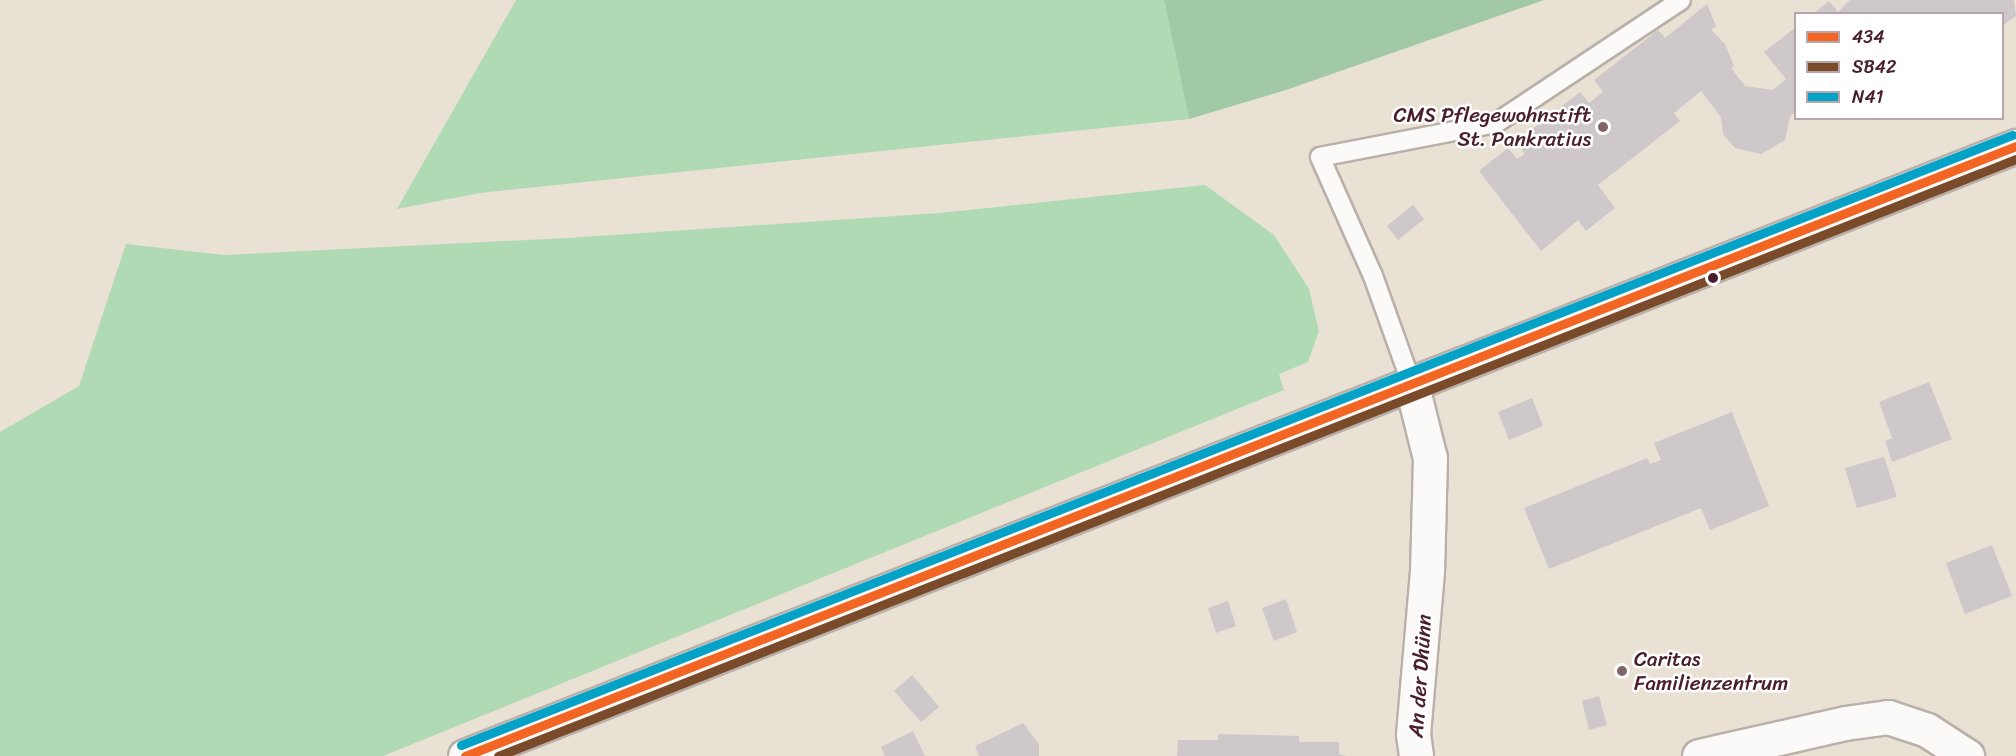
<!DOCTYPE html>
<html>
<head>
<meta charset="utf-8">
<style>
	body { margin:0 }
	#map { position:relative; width:2016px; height:756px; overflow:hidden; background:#e9e1d3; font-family:Sriracha,sans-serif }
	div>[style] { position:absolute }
	.green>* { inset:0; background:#b0dab3 }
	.forest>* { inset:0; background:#a2c9a5 }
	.building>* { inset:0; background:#cec8ca }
	.roads { filter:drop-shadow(2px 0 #b9b0a9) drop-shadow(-2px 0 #b9b0a9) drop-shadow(0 2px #b9b0a9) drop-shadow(0 -2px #b9b0a9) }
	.lane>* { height:18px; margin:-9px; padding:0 9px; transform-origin:9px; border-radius:9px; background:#fcfaf8 }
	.street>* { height:33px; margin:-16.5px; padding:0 16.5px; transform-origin:16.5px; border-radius:16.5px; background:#fcfaf8 }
	.secondary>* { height:33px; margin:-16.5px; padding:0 16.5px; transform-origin:16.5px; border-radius:16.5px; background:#fcfaf8 }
	.bus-1>* { height:9px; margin:-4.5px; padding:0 4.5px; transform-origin:4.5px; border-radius:4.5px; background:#f26522 }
	.bus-2>* { height:9px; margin:-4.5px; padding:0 4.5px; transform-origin:4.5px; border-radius:4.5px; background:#7a4b2a }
	.bus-3>* { height:9px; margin:-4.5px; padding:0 4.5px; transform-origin:4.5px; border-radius:4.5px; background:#04a2c6 }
	.dots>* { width:16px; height:16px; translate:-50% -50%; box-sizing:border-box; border:3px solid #fff; border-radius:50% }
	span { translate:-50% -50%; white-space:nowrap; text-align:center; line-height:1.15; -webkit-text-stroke:5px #fff; paint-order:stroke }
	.poi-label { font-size:21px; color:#4a1f2b }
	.right { translate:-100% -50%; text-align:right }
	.left { translate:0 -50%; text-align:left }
	.street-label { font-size:21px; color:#4a1f2b }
	.legend { position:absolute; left:1794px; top:12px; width:210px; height:108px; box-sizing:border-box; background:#fff; border:2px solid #b7a5aa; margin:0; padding:8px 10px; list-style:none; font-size:18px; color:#4a1f2b }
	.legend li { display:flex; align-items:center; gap:12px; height:30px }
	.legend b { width:30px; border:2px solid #b7a5aa }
</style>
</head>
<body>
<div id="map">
	<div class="green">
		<i style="clip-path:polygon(516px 0,1164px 0,1189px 119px,480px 193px,397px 209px)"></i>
		<i style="clip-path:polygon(1205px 185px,1274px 235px,1309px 289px,1319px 331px,1308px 362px,1279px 374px,1284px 390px,383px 756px,0 756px,0 432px,79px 386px,126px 244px,224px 255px,568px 238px,940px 213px)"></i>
	</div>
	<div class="forest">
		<i style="clip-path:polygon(1164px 0,1544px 0,1286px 90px,1189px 119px)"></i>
	</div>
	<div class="building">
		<i style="clip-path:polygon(1850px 0,2014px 0,2016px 16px,2002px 26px,2002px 14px,1813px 14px,1829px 1px,1838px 12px)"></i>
		<i style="clip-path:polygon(1707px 4px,1716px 26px,1711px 30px,1725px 44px,1734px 66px,1731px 68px,1745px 86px,1773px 90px,1786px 79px,1764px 52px,1796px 27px,1796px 112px,1790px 116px,1785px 140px,1761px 154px,1735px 148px,1723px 134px,1721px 117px,1701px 91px,1674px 113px,1680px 121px,1598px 185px,1615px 208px,1586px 231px,1578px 220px,1541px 251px,1479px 171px,1508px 148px,1517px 159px,1525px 154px,1516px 142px,1580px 92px,1589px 103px,1603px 92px,1594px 80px,1658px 30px,1665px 38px)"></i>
		<i style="clip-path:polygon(1413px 205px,1424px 219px,1398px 240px,1387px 226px)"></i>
		<i style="clip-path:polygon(1929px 382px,1952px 439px,1892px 462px,1885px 441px,1892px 438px,1879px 402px)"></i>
		<i style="clip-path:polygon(1532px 398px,1543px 426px,1509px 440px,1498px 412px)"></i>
		<i style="clip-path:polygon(1732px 412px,1769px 506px,1710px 530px,1701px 508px,1549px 569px,1524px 508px,1647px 458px,1650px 464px,1661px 460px,1654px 443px)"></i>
		<i style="clip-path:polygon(1884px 457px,1897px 497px,1857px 508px,1845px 468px)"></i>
		<i style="clip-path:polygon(1992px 545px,2012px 596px,1965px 614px,1946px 563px)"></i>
		<i style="clip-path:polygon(1286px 599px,1297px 632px,1274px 641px,1262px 608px)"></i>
		<i style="clip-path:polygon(1228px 601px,1236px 626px,1216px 633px,1208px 608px)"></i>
		<i style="clip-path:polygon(912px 675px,939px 707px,921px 722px,894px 691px)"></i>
		<i style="clip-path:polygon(1599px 696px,1607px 725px,1589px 730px,1582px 701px)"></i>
		<i style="clip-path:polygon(1023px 723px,1039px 744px,1039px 756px,979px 756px,975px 746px)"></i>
		<i style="clip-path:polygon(913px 731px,925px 756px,885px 756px,881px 747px)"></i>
		<i style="clip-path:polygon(1218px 734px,1299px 736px,1299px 742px,1339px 742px,1339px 754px,1347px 756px,1177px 756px,1178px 740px,1218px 740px)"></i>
	</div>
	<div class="roads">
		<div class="lane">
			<i style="left:1411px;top:382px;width:113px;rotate:-109.7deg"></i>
			<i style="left:1373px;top:276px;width:130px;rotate:-114deg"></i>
			<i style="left:1320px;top:157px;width:179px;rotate:-10.9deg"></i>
			<i style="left:1496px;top:123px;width:222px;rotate:-33.6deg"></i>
		</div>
		<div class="street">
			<i style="left:1411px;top:382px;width:78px;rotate:76deg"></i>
			<i style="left:1430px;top:458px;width:113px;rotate:91.5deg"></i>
			<i style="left:1427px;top:571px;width:164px;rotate:94.9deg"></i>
			<i style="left:1413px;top:734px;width:22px;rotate:82deg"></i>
			<i style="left:1699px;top:756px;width:150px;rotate:-12.7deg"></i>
			<i style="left:1845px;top:723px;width:43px;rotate:-7.9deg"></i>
			<i style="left:1888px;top:717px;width:41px;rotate:18.4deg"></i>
			<i style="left:1927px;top:730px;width:48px;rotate:33deg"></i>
		</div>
		<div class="secondary">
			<i style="left:465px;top:756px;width:1667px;rotate:-21.47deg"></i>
		</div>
	</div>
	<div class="bus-1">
		<i style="left:465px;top:756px;width:1667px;rotate:-21.47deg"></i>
	</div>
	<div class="bus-2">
		<i style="left:498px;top:756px;width:1631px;rotate:-21.47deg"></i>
	</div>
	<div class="bus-3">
		<i style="left:461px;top:745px;width:1667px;rotate:-21.47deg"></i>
	</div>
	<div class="dots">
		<i style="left:1603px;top:127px;background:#826366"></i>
		<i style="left:1713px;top:278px;background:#4a1f2b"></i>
		<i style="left:1622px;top:671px;background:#826366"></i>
	</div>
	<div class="poi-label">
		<span class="right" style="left:1591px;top:127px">CMS Pflegewohnstift<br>St. Pankratius</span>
		<span class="left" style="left:1634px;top:671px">Caritas<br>Familienzentrum</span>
	</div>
	<div class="street-label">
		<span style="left:1420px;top:676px;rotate:-86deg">An der Dhünn</span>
	</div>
	<ul class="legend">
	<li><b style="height:8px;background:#f26522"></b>434</li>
	<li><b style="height:8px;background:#7a4b2a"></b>SB42</li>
	<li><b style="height:8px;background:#04a2c6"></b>N41</li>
	</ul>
</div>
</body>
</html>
